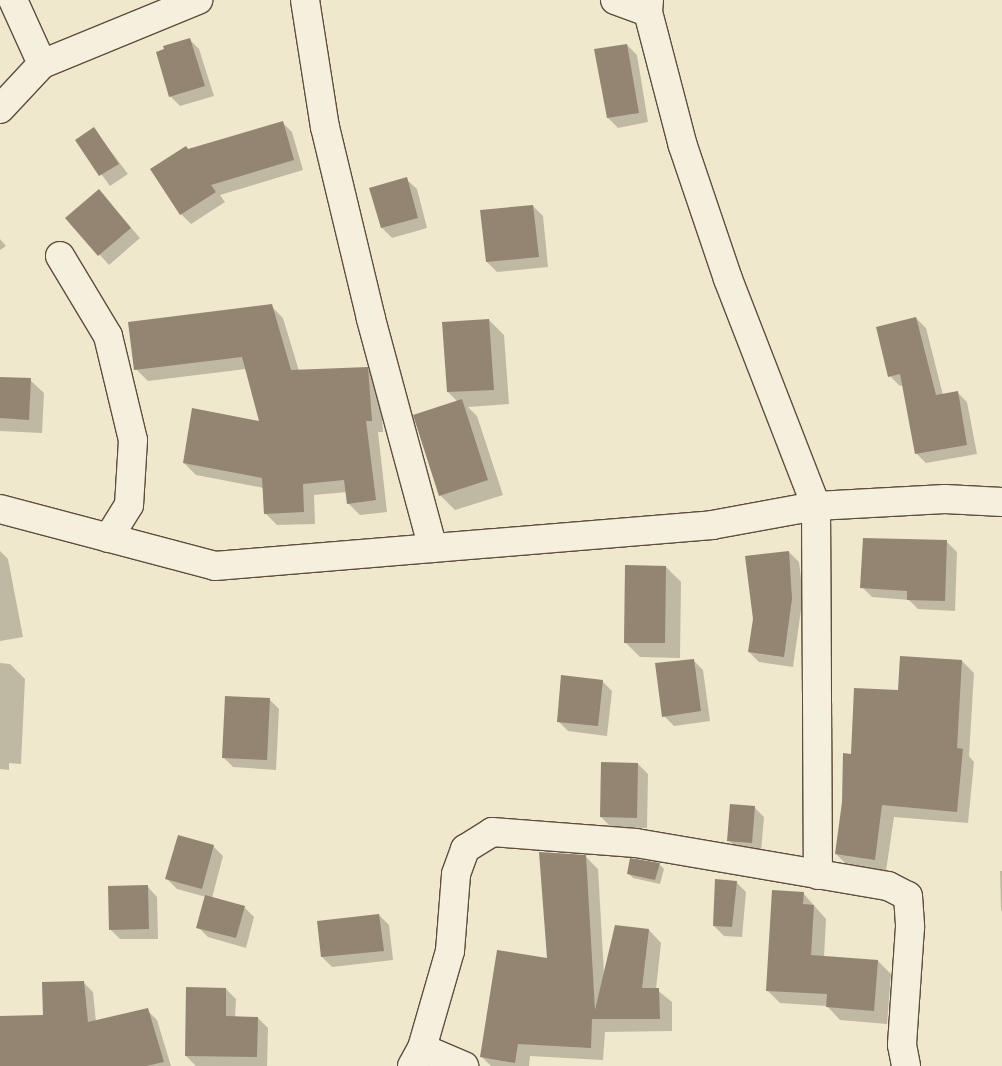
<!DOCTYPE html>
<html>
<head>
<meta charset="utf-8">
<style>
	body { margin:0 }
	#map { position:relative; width:1002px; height:1066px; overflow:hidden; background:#efe8cd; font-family:"Sorts Mill Goudy",serif }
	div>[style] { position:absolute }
	.shadow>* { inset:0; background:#0003 }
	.building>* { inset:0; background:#938571 }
	.roads { filter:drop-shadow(1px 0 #604d3d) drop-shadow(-1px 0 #604d3d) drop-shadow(0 1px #604d3d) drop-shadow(0 -1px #604d3d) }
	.street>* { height:28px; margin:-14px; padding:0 14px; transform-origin:14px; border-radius:14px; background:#f5f0de }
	span { translate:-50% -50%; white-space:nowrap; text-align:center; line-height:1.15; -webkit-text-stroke:4px #f5f0de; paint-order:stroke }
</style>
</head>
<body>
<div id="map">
	<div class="shadow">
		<i style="clip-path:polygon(189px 39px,199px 49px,214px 96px,180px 106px,170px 96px)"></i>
		<i style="clip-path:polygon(627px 45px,637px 55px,648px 122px,618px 128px,608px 118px)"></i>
		<i style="clip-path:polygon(282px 122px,292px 132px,303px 170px,220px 195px,225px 202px,191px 224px,181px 214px,189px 150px)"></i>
		<i style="clip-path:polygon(94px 129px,128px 174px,110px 186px,76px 140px)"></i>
		<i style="clip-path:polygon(406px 179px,417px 189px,427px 228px,392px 238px,382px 228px,371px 188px)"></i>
		<i style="clip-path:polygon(99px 191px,140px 238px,109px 265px,67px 218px)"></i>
		<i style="clip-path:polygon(533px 206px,543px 216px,548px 267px,497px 272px,487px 262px)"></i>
		<i style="clip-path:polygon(0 239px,6px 246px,0 250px)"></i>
		<i style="clip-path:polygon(271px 306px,283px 318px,299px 371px,367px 368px,379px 380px,383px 432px,378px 432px,387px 512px,360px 515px,348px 503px,347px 492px,314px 495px,315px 524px,277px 525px,265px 513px,264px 488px,196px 475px,184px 463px,260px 422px,246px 369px,148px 381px,136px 369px)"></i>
		<i style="clip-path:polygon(916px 318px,926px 328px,943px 395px,957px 392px,967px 402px,977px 454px,926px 463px,916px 453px,904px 385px,900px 386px,890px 376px)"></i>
		<i style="clip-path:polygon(489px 320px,504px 335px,509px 404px,468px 407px,477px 416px,503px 495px,455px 510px,440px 495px,458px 402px,448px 392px)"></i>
		<i style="clip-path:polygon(0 378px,30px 380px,44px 393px,42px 433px,0 431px)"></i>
		<i style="clip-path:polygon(947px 542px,957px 552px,955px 611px,918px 609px,909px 600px,872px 597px,862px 587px)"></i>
		<i style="clip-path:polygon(0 551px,8px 559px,23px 637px,0 641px)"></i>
		<i style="clip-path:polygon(789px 552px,799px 562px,803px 595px,793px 667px,759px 662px,749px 652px)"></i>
		<i style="clip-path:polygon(666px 567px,681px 582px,680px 658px,640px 657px,625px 642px)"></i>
		<i style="clip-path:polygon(693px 660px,703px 670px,710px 721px,674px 726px,664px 716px)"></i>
		<i style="clip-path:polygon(962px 661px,974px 673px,969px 756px,974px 762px,968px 823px,894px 817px,886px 871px,848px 866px,836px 854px,899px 691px)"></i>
		<i style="clip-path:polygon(0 663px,10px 664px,25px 679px,21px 764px,9px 763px,9px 770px,0 769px)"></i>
		<i style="clip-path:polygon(602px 681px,612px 691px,607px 736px,568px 731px,558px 721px)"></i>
		<i style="clip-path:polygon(269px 699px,279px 709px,276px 770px,233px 767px,223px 757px)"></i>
		<i style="clip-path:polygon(638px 764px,648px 774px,647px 828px,611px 827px,601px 817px)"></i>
		<i style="clip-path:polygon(754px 807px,764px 817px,761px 852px,739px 850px,728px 840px)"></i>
		<i style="clip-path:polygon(213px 846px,223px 856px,212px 898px,244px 907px,254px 917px,246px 948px,208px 937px,198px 927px,206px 897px,177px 889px,167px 879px)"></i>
		<i style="clip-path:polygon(585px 856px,598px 869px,604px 973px,649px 930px,661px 943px,656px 989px,672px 1002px,672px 1031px,605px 1032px,603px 1060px,530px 1056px,529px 1066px,491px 1066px,481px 1056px,549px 959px)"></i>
		<i style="clip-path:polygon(659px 864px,664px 869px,660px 884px,633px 878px,628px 873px)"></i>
		<i style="clip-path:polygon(1000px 871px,1002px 871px,1002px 911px,1001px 910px)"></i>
		<i style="clip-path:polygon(736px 882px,746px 892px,742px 937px,724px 936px,714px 926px)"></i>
		<i style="clip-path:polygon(147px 886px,157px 897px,158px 939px,120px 939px,110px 929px)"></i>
		<i style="clip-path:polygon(803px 893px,826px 919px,824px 957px,878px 961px,891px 974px,887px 1024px,840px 1020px,827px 1006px,780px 1003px,767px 990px)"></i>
		<i style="clip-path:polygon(379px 915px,389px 925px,393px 960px,332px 967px,322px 957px)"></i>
		<i style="clip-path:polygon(83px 982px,93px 992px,96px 1022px,147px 1010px,157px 1020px,171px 1066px,0 1066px,0 1017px,44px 1017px)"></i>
		<i style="clip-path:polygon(226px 989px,236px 999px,235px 1018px,258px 1018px,268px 1028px,267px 1066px,196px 1066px,186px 1056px)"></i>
	</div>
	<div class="building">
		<i style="clip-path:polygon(190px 38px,205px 86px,169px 97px,156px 52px,164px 49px,163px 46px)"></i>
		<i style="clip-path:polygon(627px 44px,639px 113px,607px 118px,594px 49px)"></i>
		<i style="clip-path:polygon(283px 121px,294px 160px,211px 185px,216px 192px,180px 215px,150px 169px,186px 146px,188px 149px)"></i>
		<i style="clip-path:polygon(94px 127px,119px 164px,99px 176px,75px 140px)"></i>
		<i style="clip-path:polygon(407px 177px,418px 218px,381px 228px,369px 188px)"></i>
		<i style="clip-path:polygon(99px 189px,131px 228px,98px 256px,65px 218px)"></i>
		<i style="clip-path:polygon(533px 205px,539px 257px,486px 262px,480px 210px)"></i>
		<i style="clip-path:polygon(272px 304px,291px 370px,368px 367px,372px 421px,366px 421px,376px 500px,347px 504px,344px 480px,303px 484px,304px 512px,264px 514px,262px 478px,183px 463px,192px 408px,259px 421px,242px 357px,134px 370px,128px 322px)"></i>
		<i style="clip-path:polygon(916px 317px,936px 395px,958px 391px,967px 445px,915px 454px,900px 374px,888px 377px,876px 327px)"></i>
		<i style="clip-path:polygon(489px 319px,494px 390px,447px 392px,442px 322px)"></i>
		<i style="clip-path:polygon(0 377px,31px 378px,29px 420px,0 418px)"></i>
		<i style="clip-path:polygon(462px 399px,488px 480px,439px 496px,413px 415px)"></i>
		<i style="clip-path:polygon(863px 538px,947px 540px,945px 601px,907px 600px,907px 591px,860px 588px)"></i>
		<i style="clip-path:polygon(789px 551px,792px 599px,784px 657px,748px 652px,753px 619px,745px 556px)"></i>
		<i style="clip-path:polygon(625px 565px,666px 566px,665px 643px,624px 643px)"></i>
		<i style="clip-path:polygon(900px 656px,962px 660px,957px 748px,963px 749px,957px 812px,882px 805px,875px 860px,835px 854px,842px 802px,843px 753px,851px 754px,854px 688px,898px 690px)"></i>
		<i style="clip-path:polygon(694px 659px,701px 711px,662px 717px,655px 663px)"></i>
		<i style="clip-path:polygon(561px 675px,603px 680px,598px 726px,557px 722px)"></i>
		<i style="clip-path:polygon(225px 696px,270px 698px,267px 760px,222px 758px)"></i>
		<i style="clip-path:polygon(601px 762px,638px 763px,637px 818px,600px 817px)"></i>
		<i style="clip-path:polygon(730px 804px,755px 806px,752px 843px,727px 841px)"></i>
		<i style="clip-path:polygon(178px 835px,214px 845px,202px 889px,165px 879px)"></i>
		<i style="clip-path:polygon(539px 852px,586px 855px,595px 1010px,615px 925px,649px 929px,642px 988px,659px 988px,660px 1019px,592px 1019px,591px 1048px,518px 1044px,515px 1063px,480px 1057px,497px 950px,547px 958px)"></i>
		<i style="clip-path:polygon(630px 858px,660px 863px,655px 880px,627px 874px)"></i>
		<i style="clip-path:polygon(715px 879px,737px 881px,732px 927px,713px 926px)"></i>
		<i style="clip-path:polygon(148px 885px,149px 929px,109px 930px,108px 886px)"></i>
		<i style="clip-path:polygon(772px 890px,804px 892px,803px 904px,814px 905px,811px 955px,878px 960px,874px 1011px,826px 1007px,827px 994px,766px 991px)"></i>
		<i style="clip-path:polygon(205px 895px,245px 906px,236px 938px,196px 928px)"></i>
		<i style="clip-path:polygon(379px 914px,384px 951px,321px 957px,317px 921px)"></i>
		<i style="clip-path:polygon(84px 981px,88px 1022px,148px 1008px,164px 1062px,146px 1066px,0 1066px,0 1016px,43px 1015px,42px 982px)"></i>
		<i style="clip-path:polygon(186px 987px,226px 988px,226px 1016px,258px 1017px,257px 1057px,185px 1056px)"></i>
	</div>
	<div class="roads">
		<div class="street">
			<i style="left:13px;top:0;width:70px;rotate:65.6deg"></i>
			<i style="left:305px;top:0;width:129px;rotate:81.1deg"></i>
			<i style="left:325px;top:127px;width:197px;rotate:76.5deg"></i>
			<i style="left:371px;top:319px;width:237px;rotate:74.9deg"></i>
			<i style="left:615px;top:0;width:35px;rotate:20deg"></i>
			<i style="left:649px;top:0;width:12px;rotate:95deg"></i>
			<i style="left:648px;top:12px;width:138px;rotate:75.4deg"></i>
			<i style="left:683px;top:146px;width:140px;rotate:71.3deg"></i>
			<i style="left:728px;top:279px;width:243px;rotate:68.8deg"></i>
			<i style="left:816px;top:506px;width:369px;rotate:89.7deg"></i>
			<i style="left:0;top:109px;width:62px;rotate:-47deg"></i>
			<i style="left:42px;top:64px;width:169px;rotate:-22.3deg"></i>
			<i style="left:60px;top:256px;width:93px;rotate:59deg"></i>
			<i style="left:108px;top:336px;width:107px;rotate:76.5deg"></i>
			<i style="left:133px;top:440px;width:65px;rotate:93.5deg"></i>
			<i style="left:129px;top:505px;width:39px;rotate:122deg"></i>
			<i style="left:0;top:509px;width:222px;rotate:14.8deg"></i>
			<i style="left:215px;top:566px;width:499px;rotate:-4.7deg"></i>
			<i style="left:712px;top:525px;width:106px;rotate:-10.4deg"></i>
			<i style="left:816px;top:506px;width:129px;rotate:-3.1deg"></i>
			<i style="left:945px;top:499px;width:57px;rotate:3deg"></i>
			<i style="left:422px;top:1048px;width:46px;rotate:23.2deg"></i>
			<i style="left:412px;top:1066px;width:21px;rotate:-61deg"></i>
			<i style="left:422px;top:1048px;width:101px;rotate:-73.9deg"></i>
			<i style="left:450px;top:951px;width:77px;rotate:-85.5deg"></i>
			<i style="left:456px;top:874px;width:27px;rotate:-70deg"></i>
			<i style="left:465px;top:849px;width:32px;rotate:-32deg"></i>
			<i style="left:492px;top:832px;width:144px;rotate:4.4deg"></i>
			<i style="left:636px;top:843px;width:256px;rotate:9.7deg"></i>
			<i style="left:888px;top:886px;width:22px;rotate:27deg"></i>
			<i style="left:908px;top:896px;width:31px;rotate:86deg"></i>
			<i style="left:910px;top:927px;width:118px;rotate:93.9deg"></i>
			<i style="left:902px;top:1045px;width:21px;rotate:79deg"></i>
		</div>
	</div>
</div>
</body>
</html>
